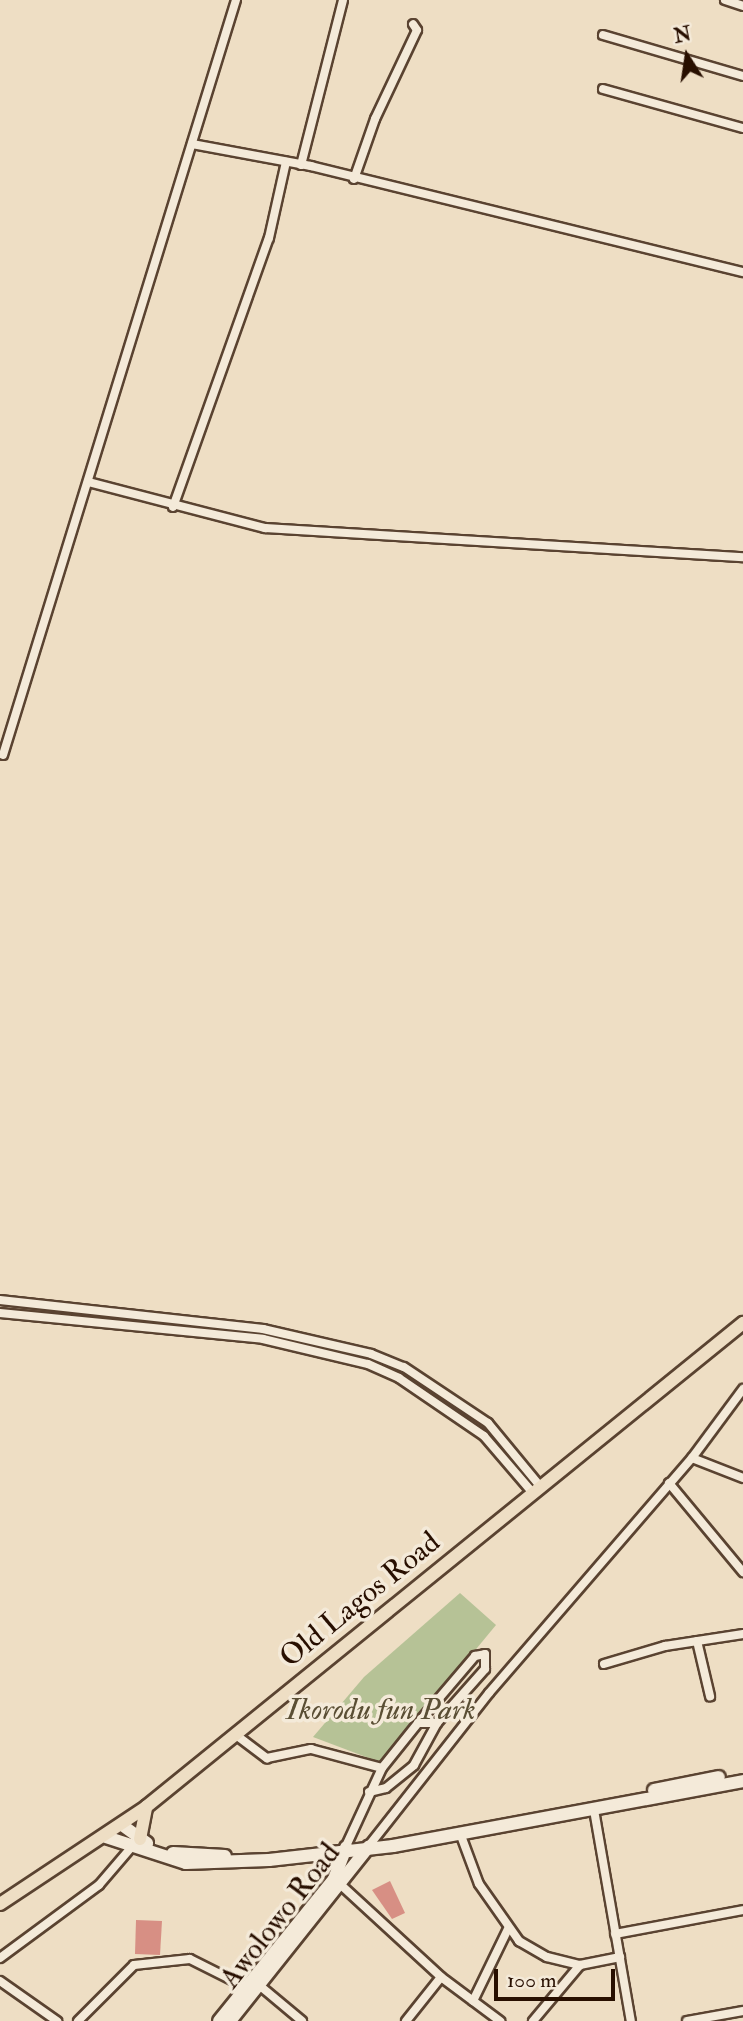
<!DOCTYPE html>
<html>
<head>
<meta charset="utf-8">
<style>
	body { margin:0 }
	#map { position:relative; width:743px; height:2021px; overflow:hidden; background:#eedec4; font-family:"IM FELL Double Pica",serif }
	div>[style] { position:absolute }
	.green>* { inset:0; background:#b6c296 }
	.building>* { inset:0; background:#d78f84 }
	.roads { filter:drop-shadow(2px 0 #5a4331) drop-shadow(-2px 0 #5a4331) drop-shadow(0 2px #5a4331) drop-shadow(0 -2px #5a4331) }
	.minor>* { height:8px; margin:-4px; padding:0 4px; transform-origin:4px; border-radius:4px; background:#f4ead9 }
	.secondary>* { height:12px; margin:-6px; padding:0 6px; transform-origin:6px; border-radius:6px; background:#f4ead9 }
	.primary>* { height:12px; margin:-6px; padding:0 6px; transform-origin:6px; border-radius:6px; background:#eedec4 }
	span { translate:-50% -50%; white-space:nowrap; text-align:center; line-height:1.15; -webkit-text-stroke:7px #f4ead9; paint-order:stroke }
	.street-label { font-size:30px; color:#280f00 }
	.park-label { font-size:30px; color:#5a4e34; font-style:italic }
	.north { position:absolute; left:652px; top:21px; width:70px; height:70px; -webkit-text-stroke:5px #f4ead9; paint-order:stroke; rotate:348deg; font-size:19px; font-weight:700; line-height:28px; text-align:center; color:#280f00 }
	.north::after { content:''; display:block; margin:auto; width:24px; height:32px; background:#280f00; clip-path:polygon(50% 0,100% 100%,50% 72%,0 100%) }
	.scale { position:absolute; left:494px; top:1969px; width:121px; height:32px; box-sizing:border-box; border:4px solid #280f00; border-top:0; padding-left:9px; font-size:21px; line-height:24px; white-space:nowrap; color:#280f00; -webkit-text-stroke:5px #f4ead9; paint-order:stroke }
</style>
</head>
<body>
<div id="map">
	<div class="green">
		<i style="clip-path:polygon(460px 1593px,496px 1625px,382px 1763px,313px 1737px,364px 1677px)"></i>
	</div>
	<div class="building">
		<i style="clip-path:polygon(390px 1881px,405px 1913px,392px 1919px,372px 1890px)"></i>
		<i style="clip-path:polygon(136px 1920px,162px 1921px,160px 1955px,135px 1954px)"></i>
	</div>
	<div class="roads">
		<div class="minor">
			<i style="left:725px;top:0;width:19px;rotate:18deg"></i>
			<i style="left:603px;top:35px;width:146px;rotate:16.3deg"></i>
			<i style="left:603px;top:89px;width:145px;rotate:15.6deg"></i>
			<i style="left:192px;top:144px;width:121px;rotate:10.5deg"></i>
			<i style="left:311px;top:166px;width:445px;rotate:13.8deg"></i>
			<i style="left:301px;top:165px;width:170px;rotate:-75.7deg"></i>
			<i style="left:354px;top:179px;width:64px;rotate:-70.7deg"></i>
			<i style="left:375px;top:119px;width:98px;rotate:-64.7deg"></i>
			<i style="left:417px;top:30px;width:7px;rotate:-124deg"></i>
			<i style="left:88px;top:482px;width:183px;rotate:14.6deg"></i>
			<i style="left:265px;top:528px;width:479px;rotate:3.5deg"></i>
			<i style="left:173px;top:507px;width:286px;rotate:-70.4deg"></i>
			<i style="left:269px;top:238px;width:78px;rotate:-77.4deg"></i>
			<i style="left:3px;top:755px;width:790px;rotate:-72.85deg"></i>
			<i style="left:0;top:1300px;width:265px;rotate:6.3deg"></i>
			<i style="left:263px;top:1329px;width:111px;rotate:13deg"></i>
			<i style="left:371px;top:1354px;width:35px;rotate:22deg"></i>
			<i style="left:404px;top:1367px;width:101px;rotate:33.7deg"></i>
			<i style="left:488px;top:1423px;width:82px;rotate:50.5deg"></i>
			<i style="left:0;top:1313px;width:264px;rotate:5.6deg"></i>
			<i style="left:263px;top:1339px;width:108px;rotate:13.4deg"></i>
			<i style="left:368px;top:1364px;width:34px;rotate:24deg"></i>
			<i style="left:399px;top:1378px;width:103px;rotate:34.3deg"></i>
			<i style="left:484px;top:1436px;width:74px;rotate:49.4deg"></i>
			<i style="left:692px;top:1458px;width:55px;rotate:21.4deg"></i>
			<i style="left:669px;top:1483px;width:116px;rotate:50.3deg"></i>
			<i style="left:697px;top:1641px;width:57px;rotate:76.7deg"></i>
			<i style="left:604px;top:1664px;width:64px;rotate:-16.4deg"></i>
			<i style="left:665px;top:1646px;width:79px;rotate:-8.7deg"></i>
			<i style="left:236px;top:1735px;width:39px;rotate:37deg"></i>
			<i style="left:267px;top:1758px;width:45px;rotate:-11.6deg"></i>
			<i style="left:311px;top:1749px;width:73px;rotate:15deg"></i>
			<i style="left:369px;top:1792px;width:17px;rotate:-13deg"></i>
			<i style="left:386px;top:1788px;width:36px;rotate:-39deg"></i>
			<i style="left:414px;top:1765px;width:48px;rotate:-61.3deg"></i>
			<i style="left:594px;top:1810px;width:214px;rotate:80.1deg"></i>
			<i style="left:460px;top:1833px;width:54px;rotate:69.6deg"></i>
			<i style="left:479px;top:1884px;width:70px;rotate:54.9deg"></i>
			<i style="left:519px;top:1941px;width:32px;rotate:30deg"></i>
			<i style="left:547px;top:1957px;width:34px;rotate:14deg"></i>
			<i style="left:580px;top:1965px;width:41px;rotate:-11.3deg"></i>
			<i style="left:371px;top:1843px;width:191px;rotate:-51.8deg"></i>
			<i style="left:489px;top:1693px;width:311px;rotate:-49.2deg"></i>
			<i style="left:692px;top:1458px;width:86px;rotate:-53.5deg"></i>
			<i style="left:346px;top:1846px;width:86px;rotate:-65.2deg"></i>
			<i style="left:382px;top:1768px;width:58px;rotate:-51.3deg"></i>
			<i style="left:418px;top:1723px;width:88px;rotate:-49.6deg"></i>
			<i style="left:475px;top:1656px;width:10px;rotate:-11deg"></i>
			<i style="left:485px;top:1654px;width:15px;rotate:90deg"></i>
			<i style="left:485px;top:1669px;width:72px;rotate:131.6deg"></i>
			<i style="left:437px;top:1723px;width:19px;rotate:180deg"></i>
			<i style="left:341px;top:1885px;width:136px;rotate:42.6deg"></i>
			<i style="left:441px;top:1977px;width:74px;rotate:36.7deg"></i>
			<i style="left:615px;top:1934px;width:130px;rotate:-10.6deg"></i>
			<i style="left:0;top:1958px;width:123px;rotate:-36.4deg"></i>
			<i style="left:99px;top:1885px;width:55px;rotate:-49.4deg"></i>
			<i style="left:0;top:1981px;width:70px;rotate:35.1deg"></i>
			<i style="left:259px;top:1985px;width:56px;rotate:39.9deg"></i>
			<i style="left:473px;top:2001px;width:80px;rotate:-64.1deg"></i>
			<i style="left:78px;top:2021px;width:79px;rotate:-45deg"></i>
			<i style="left:134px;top:1965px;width:56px;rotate:-6.1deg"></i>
			<i style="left:190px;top:1959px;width:63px;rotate:26.6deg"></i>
			<i style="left:406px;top:2021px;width:56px;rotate:-51.5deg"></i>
			<i style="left:533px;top:2021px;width:73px;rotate:-50deg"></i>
			<i style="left:687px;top:2021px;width:57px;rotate:-10.1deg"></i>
		</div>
		<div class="secondary">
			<i style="left:654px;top:1790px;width:66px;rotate:-11.3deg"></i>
			<i style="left:122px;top:1825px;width:31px;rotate:36deg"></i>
			<i style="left:106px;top:1837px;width:84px;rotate:18deg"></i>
			<i style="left:186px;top:1863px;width:83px;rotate:-2.1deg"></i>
			<i style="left:269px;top:1860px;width:125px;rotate:-6.4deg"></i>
			<i style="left:393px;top:1846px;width:356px;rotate:-10.5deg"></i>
			<i style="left:173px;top:1853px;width:52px;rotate:3.3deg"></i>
			<i style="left:219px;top:2021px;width:183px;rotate:-51deg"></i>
			<i style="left:334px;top:1879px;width:34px;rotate:-69deg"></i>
			<i style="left:230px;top:2021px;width:223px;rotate:-51.5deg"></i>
		</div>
		<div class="primary">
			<i style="left:140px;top:1839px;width:33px;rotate:-79deg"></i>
			<i style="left:0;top:1904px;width:175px;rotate:-33.6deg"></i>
			<i style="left:146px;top:1807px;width:769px;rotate:-39.03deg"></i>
		</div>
	</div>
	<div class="street-label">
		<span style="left:360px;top:1600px;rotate:-39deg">Old Lagos Road</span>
		<span style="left:280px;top:1916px;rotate:-52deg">Awolowo Road</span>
	</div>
	<div class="park-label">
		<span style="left:381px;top:1710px">Ikorodu fun Park</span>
	</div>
	<div class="north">N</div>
	<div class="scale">100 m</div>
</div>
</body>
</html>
